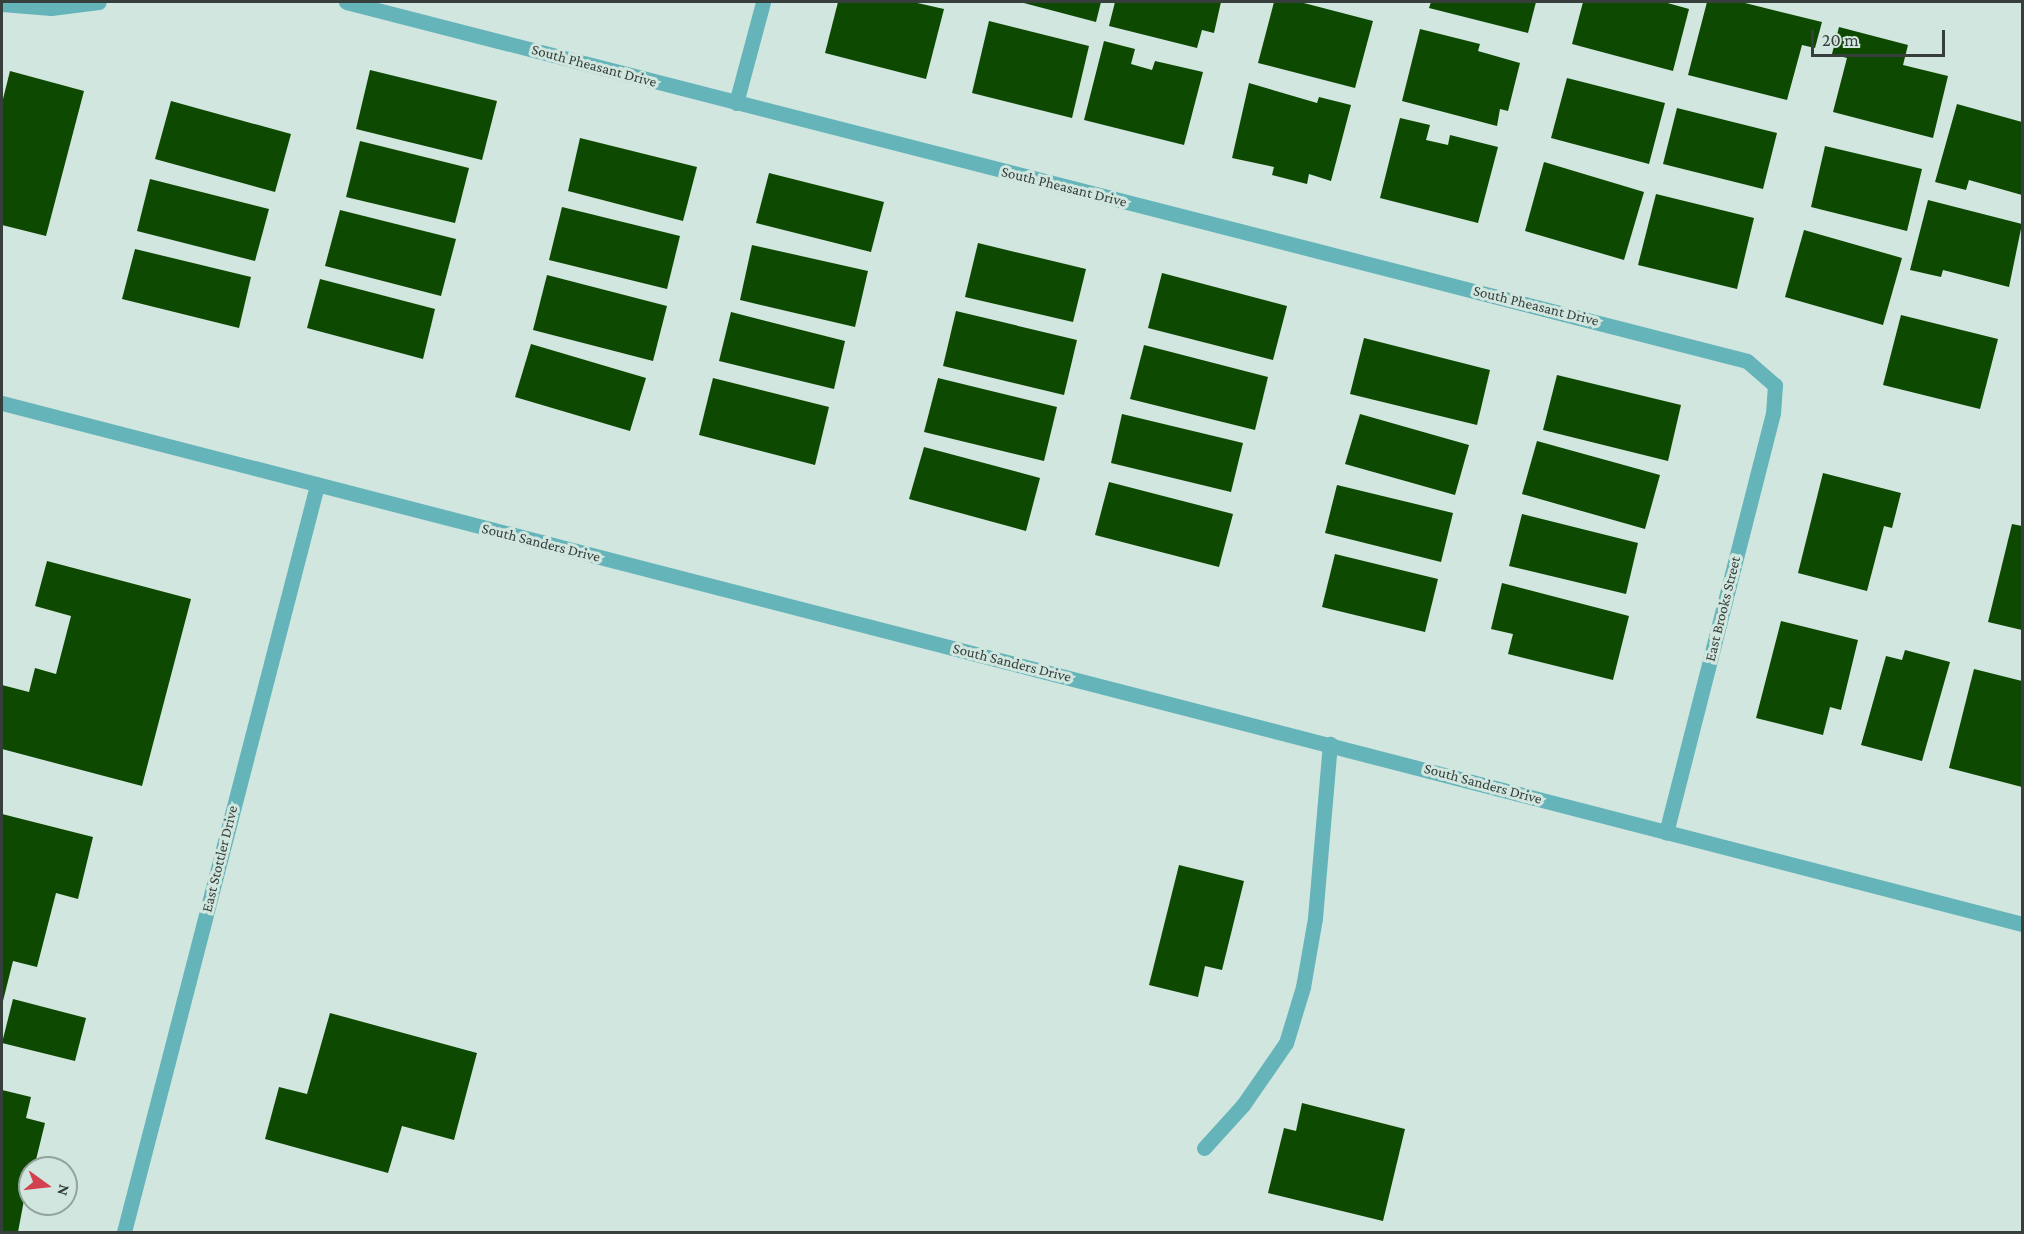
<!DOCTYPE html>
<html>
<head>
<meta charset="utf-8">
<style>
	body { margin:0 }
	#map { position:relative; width:2024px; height:1234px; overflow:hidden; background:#d1e6de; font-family:"Crimson Pro",serif }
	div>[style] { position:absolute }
	.building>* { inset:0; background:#0e4902 }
	.lane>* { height:15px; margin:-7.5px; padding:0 7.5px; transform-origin:7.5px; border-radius:7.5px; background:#65b4ba }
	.street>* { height:15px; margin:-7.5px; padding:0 7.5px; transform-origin:7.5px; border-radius:7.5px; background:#65b4ba }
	span { translate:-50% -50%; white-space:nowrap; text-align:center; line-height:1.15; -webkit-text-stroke:6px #d1e6de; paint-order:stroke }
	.street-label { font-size:15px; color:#363f3c }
	.frame { position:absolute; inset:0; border:3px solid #363f3c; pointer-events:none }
	.north { position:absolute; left:18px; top:1156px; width:60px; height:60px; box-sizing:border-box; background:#d1e6de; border:2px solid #93a39d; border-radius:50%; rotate:105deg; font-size:16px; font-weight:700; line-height:24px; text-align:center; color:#363f3c }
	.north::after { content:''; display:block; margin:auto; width:21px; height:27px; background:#d24150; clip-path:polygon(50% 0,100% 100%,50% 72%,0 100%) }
	.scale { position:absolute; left:1811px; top:30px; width:134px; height:27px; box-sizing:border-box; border:3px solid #363f3c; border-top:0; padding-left:8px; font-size:18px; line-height:21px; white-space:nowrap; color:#363f3c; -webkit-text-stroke:4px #d1e6de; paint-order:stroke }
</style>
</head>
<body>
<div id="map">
	<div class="building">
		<i style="clip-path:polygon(838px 2px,913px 2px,944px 9px,926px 79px,825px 53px)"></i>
		<i style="clip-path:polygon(1020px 2px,1101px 2px,1096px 22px)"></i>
		<i style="clip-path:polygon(1115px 2px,1221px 2px,1214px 33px,1202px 30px,1197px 48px,1109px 26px)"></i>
		<i style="clip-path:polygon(1274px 2px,1300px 2px,1373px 21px,1355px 88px,1258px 63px)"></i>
		<i style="clip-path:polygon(1431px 2px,1536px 2px,1528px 33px,1429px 8px)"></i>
		<i style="clip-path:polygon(1583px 2px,1664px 2px,1689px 9px,1673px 71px,1572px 44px)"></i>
		<i style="clip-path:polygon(1707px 2px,1741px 2px,1822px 22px,1815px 48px,1802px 45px,1787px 100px,1688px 75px)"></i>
		<i style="clip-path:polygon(989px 21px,1089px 46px,1072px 118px,972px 93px)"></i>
		<i style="clip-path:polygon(1839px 27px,1908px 45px,1903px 65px,1948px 76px,1933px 138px,1833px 112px,1847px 58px,1832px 54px)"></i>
		<i style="clip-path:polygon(1420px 29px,1480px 44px,1478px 51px,1520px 63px,1508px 111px,1500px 109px,1497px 126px,1402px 101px)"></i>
		<i style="clip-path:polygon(1104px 41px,1135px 49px,1131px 64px,1152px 70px,1155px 61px,1203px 72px,1184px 145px,1084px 120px)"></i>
		<i style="clip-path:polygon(370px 70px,497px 101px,482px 160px,356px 129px)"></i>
		<i style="clip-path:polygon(10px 71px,84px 91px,46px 236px,2px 225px,2px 103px)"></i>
		<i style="clip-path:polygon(1567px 78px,1665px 103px,1649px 164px,1551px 138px)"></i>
		<i style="clip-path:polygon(1249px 83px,1317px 103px,1319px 97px,1351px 105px,1331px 181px,1309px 174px,1307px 184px,1272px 175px,1274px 167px,1232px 158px)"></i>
		<i style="clip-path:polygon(171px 101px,291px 134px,275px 192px,155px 159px)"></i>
		<i style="clip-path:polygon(1957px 104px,2022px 122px,2022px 195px,1969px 180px,1966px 190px,1935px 182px)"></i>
		<i style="clip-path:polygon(1677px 108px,1777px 133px,1763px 189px,1663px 164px)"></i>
		<i style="clip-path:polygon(1400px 118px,1430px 125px,1426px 140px,1448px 145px,1450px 135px,1498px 147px,1478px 223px,1380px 198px)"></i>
		<i style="clip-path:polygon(580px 138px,697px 167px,683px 221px,568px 191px)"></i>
		<i style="clip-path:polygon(360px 141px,469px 168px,455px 223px,346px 197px)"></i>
		<i style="clip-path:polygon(1825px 146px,1922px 169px,1907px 231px,1811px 207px)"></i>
		<i style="clip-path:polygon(1544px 162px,1644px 192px,1624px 260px,1525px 231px)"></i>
		<i style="clip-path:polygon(769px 173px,884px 202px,871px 252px,756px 223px)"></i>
		<i style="clip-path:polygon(150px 179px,269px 209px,255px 261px,137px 231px)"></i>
		<i style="clip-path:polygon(1656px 194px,1754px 218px,1737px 289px,1638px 265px)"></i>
		<i style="clip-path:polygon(1928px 200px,2022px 224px,2009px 287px,1943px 270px,1941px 277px,1910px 270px)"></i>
		<i style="clip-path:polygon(562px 207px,680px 236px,667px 289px,549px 260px)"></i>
		<i style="clip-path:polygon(340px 210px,456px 239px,441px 296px,325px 266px)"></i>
		<i style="clip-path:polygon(1804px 230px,1902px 258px,1883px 325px,1785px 297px)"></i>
		<i style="clip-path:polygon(978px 243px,1086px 269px,1073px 322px,965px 297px)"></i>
		<i style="clip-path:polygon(752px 245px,868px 271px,855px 327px,740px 300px)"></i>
		<i style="clip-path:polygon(135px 249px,251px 277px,239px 328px,122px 299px)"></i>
		<i style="clip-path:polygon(1162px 273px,1287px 306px,1273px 360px,1148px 328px)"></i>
		<i style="clip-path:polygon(547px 275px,667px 306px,653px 361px,533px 330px)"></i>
		<i style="clip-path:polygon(320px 279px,435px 309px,423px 359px,307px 328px)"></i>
		<i style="clip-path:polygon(956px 311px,1077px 340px,1064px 395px,943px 366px)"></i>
		<i style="clip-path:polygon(731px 312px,845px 341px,834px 389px,719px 361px)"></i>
		<i style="clip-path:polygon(1901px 315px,1998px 339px,1980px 409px,1883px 385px)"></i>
		<i style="clip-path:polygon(1364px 338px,1490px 370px,1477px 425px,1350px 394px)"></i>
		<i style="clip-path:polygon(531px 344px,646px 378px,630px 431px,515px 397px)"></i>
		<i style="clip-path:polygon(1144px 345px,1268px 377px,1255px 430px,1130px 399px)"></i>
		<i style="clip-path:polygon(1557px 375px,1681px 405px,1668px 461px,1543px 430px)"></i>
		<i style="clip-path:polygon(713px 378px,829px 407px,815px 465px,699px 435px)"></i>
		<i style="clip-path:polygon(938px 378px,1057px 407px,1044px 461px,924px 432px)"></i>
		<i style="clip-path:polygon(1122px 414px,1243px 443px,1231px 492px,1111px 463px)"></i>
		<i style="clip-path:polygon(1360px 414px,1469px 445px,1455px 495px,1345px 464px)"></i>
		<i style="clip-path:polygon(1537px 441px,1660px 475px,1645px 529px,1522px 494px)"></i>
		<i style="clip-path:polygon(924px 447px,1040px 478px,1026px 531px,909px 499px)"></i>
		<i style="clip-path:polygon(1823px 473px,1901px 493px,1892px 528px,1884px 526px,1867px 591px,1798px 573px)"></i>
		<i style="clip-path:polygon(1109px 482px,1233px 514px,1219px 567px,1095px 535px)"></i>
		<i style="clip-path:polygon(1337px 485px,1453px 513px,1441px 562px,1325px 533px)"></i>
		<i style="clip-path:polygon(1522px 514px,1638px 543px,1626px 594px,1509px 566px)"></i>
		<i style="clip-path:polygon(2012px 524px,2022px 526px,2022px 630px,1988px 622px)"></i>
		<i style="clip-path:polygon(1335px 554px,1438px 579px,1425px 632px,1322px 607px)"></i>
		<i style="clip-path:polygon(47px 561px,191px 599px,142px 786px,2px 749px,2px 685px,29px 692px,35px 668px,56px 674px,71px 616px,35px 606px)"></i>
		<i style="clip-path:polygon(1502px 583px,1629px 616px,1613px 680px,1508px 654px,1513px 634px,1491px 629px)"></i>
		<i style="clip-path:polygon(1781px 621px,1858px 640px,1841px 710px,1830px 707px,1823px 735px,1756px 718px)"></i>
		<i style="clip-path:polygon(1905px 650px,1950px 662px,1922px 761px,1861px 745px,1886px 656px,1902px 660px)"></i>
		<i style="clip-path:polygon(1974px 669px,2022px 681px,2022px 787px,1949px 768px)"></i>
		<i style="clip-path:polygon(2px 814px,93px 837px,78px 899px,56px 893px,37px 967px,13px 961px,2px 1005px)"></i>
		<i style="clip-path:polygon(1179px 865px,1244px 881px,1222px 970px,1205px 966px,1198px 997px,1149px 985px)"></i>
		<i style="clip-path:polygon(13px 999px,86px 1018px,75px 1061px,2px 1043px)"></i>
		<i style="clip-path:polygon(330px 1013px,477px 1053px,454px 1140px,402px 1126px,388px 1173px,265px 1139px,279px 1087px,307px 1094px)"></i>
		<i style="clip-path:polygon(2px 1090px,31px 1097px,26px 1118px,45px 1123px,34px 1168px,30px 1168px,18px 1232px,2px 1232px)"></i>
		<i style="clip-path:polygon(1302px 1103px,1405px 1129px,1383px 1221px,1268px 1193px,1284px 1128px,1296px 1131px)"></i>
	</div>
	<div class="lane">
		<i style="left:1204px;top:1148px;width:58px;rotate:-47.8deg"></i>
		<i style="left:1243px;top:1105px;width:75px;rotate:-55.3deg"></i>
		<i style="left:1286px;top:1043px;width:59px;rotate:-73.1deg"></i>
		<i style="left:1303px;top:987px;width:70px;rotate:-80.1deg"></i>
		<i style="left:1315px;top:918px;width:175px;rotate:-85.1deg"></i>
	</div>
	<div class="street">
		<i style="left:346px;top:2px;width:1446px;rotate:14.37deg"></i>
		<i style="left:1747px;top:361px;width:37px;rotate:41deg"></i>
		<i style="left:1775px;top:385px;width:28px;rotate:94deg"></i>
		<i style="left:1773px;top:413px;width:433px;rotate:104.3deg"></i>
		<i style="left:2px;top:4px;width:49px;rotate:4.7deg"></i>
		<i style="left:51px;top:8px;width:48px;rotate:-7.1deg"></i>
		<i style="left:736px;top:103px;width:105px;rotate:-75deg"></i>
		<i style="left:2px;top:403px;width:2086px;rotate:14.46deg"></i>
		<i style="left:124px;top:1232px;width:772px;rotate:-75.51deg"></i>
	</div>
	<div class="street-label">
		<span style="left:594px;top:66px;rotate:15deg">South Pheasant Drive</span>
		<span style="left:1064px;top:187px;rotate:14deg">South Pheasant Drive</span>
		<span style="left:1536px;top:306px;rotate:14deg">South Pheasant Drive</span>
		<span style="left:541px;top:543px;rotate:14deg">South Sanders Drive</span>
		<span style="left:1723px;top:609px;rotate:-76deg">East Brooks Street</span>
		<span style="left:1012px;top:663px;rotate:14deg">South Sanders Drive</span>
		<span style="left:1483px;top:784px;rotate:15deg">South Sanders Drive</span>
		<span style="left:220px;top:859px;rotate:-76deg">East Stottler Drive</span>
	</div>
	<div class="frame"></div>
	<div class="north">N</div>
	<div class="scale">20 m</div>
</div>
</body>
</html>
